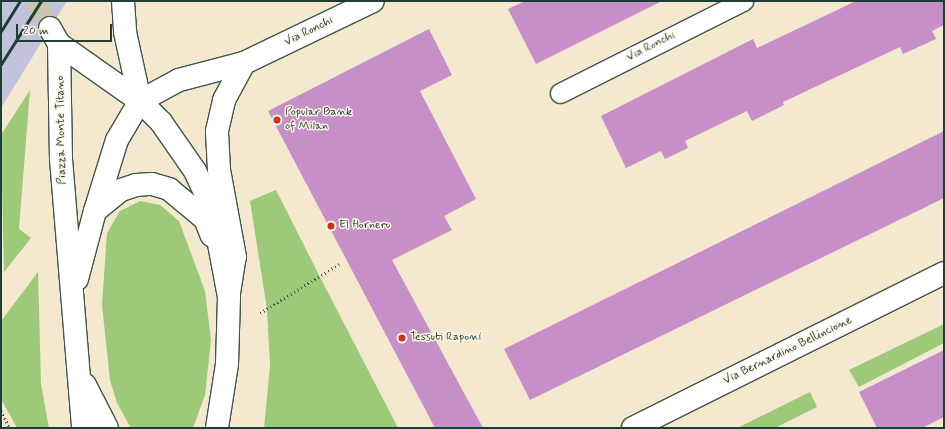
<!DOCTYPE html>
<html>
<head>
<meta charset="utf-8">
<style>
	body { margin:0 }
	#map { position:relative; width:945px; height:429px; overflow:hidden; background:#f4e8cf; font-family:Mynerve,sans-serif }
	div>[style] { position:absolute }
	.industrial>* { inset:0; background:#c2c2dc }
	.green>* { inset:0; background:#9cca78 }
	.building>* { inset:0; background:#c68fc8 }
	.primary-tunnel>* { height:22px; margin-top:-11px; transform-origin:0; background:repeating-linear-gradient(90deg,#c9c6b0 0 22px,transparent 0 33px) }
	.path>* { height:2.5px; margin-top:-1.25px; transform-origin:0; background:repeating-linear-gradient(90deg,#3f574b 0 1px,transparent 0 4px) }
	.roads { filter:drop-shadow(1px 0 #3f574b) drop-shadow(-1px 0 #3f574b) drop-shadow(0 1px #3f574b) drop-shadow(0 -1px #3f574b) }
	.lane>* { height:19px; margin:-9.5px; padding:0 9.5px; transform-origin:9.5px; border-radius:9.5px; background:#fff }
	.street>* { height:22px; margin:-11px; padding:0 11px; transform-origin:11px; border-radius:11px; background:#fff }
	.secondary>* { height:22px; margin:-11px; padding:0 11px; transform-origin:11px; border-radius:11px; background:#fff }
	.primary>* { height:22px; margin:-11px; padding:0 11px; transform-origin:11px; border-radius:11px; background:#fff }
	.rail>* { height:3px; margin:-1.5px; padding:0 1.5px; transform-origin:1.5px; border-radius:1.5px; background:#1f3d34 }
	.dots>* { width:11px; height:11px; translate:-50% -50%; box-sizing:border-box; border:2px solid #fcf5e5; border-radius:50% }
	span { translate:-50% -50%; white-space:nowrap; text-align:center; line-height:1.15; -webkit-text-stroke:3px #fcf5e5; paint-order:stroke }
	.street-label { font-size:12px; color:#1f3d34 }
	.poi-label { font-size:12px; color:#1f3d34 }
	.left { translate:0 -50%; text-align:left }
	.frame { position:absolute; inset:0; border:2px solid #1f3d34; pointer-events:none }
	.scale { position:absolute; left:16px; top:24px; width:96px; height:18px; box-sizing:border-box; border:2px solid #1f3d34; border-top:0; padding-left:5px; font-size:12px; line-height:14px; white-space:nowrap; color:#1f3d34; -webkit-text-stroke:3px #fcf5e5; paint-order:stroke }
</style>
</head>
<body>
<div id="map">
	<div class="industrial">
		<i style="clip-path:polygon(1px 1px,67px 1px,1px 108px)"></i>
	</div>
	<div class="green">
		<i style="clip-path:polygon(30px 90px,19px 229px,31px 238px,4px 272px,1px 135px)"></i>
		<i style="clip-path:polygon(276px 190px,320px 277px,398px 428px,264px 428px,270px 366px,267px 309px,250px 201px)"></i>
		<i style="clip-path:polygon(140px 201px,160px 205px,179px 221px,205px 291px,211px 340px,205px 395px,193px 428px,131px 428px,117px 403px,110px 380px,102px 305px,107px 233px,120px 211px)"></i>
		<i style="clip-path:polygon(38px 272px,41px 384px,49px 428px,17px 428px,1px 399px,1px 321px)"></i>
		<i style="clip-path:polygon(944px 324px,944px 343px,859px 387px,849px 370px)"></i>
		<i style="clip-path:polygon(810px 392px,817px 407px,775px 428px,737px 428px)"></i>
	</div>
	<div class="building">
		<i style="clip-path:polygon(525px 1px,662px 1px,536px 64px,508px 9px)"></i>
		<i style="clip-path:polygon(856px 1px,944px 1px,944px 25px,932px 31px,936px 39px,903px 54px,900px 47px,783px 102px,784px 105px,752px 121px,747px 111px,685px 141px,688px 148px,665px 159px,661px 151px,626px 168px,601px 116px,753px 39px,757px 48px)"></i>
		<i style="clip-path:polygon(429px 29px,452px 75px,420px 91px,476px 199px,444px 216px,452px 230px,392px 260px,483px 428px,435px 428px,268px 111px)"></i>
		<i style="clip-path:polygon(944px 131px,944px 198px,530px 400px,504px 349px)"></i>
		<i style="clip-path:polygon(944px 350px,944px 417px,922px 428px,877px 428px,859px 392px)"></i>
	</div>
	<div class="primary-tunnel">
		<i style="left:35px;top:1px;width:31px;rotate:61deg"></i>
	</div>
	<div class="path">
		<i style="left:260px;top:313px;width:93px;rotate:-31.8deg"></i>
		<i style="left:1px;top:411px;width:19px;rotate:62deg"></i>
	</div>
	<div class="roads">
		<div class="lane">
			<i style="left:560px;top:93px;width:205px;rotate:-26.7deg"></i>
		</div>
		<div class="street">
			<i style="left:123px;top:1px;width:31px;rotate:86deg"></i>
			<i style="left:125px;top:32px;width:71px;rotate:77.7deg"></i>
			<i style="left:633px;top:428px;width:347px;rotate:-26.5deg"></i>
		</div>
		<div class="secondary">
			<i style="left:95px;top:211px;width:74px;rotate:-72.8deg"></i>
			<i style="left:117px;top:140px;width:45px;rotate:-59.5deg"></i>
			<i style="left:140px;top:101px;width:44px;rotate:-28.3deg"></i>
			<i style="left:179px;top:80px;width:67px;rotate:-14.7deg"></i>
			<i style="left:244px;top:63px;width:143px;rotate:-25.7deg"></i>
			<i style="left:229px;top:293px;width:36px;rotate:-81deg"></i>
			<i style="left:235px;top:257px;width:88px;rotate:-100.4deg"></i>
			<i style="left:219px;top:170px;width:39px;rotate:-93deg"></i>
			<i style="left:217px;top:131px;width:32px;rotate:-77deg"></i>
			<i style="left:224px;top:100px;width:42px;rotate:-61.6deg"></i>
		</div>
		<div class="primary">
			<i style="left:50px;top:28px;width:18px;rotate:61deg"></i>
			<i style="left:59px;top:44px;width:99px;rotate:35.1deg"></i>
			<i style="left:140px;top:101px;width:30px;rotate:45deg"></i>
			<i style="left:161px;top:122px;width:60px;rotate:55.2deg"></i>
			<i style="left:195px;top:171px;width:40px;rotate:65deg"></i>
			<i style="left:212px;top:207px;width:92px;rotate:79.3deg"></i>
			<i style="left:229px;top:297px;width:67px;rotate:91.7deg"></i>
			<i style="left:227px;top:364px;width:65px;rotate:98.9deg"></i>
			<i style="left:59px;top:44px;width:115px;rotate:89deg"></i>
			<i style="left:61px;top:159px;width:270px;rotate:85.3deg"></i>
			<i style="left:77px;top:279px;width:70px;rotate:-75.2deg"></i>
			<i style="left:95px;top:211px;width:33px;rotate:-39deg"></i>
			<i style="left:121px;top:190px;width:16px;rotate:-18deg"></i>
			<i style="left:136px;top:185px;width:16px;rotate:-4deg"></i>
			<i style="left:152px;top:184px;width:18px;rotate:16deg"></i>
			<i style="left:169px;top:189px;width:47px;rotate:39.8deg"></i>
			<i style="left:205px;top:219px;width:18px;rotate:68deg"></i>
			<i style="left:85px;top:385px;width:48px;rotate:62.9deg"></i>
		</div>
	</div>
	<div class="rail">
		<i style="left:1px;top:31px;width:36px;rotate:-58deg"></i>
		<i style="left:1px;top:64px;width:75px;rotate:-57.6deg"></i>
	</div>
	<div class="dots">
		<i style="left:277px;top:120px;background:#c8321e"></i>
		<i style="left:331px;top:226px;background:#c8321e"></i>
		<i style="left:402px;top:338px;background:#c8321e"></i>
	</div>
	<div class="street-label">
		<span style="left:309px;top:32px;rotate:-26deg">Via Ronchi</span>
		<span style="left:651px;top:47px;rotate:-27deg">Via Ronchi</span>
		<span style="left:62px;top:130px;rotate:-91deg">Piazza Monte Titano</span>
		<span style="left:788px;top:351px;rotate:-26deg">Via Bernardino Bellincione</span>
	</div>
	<div class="poi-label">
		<span class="left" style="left:285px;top:120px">Popular Bank<br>of Milan</span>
		<span class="left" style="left:339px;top:226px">El Hornero</span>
		<span class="left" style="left:410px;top:338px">Tessuti Raponi</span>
	</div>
	<div class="frame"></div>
	<div class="scale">20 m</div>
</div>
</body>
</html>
